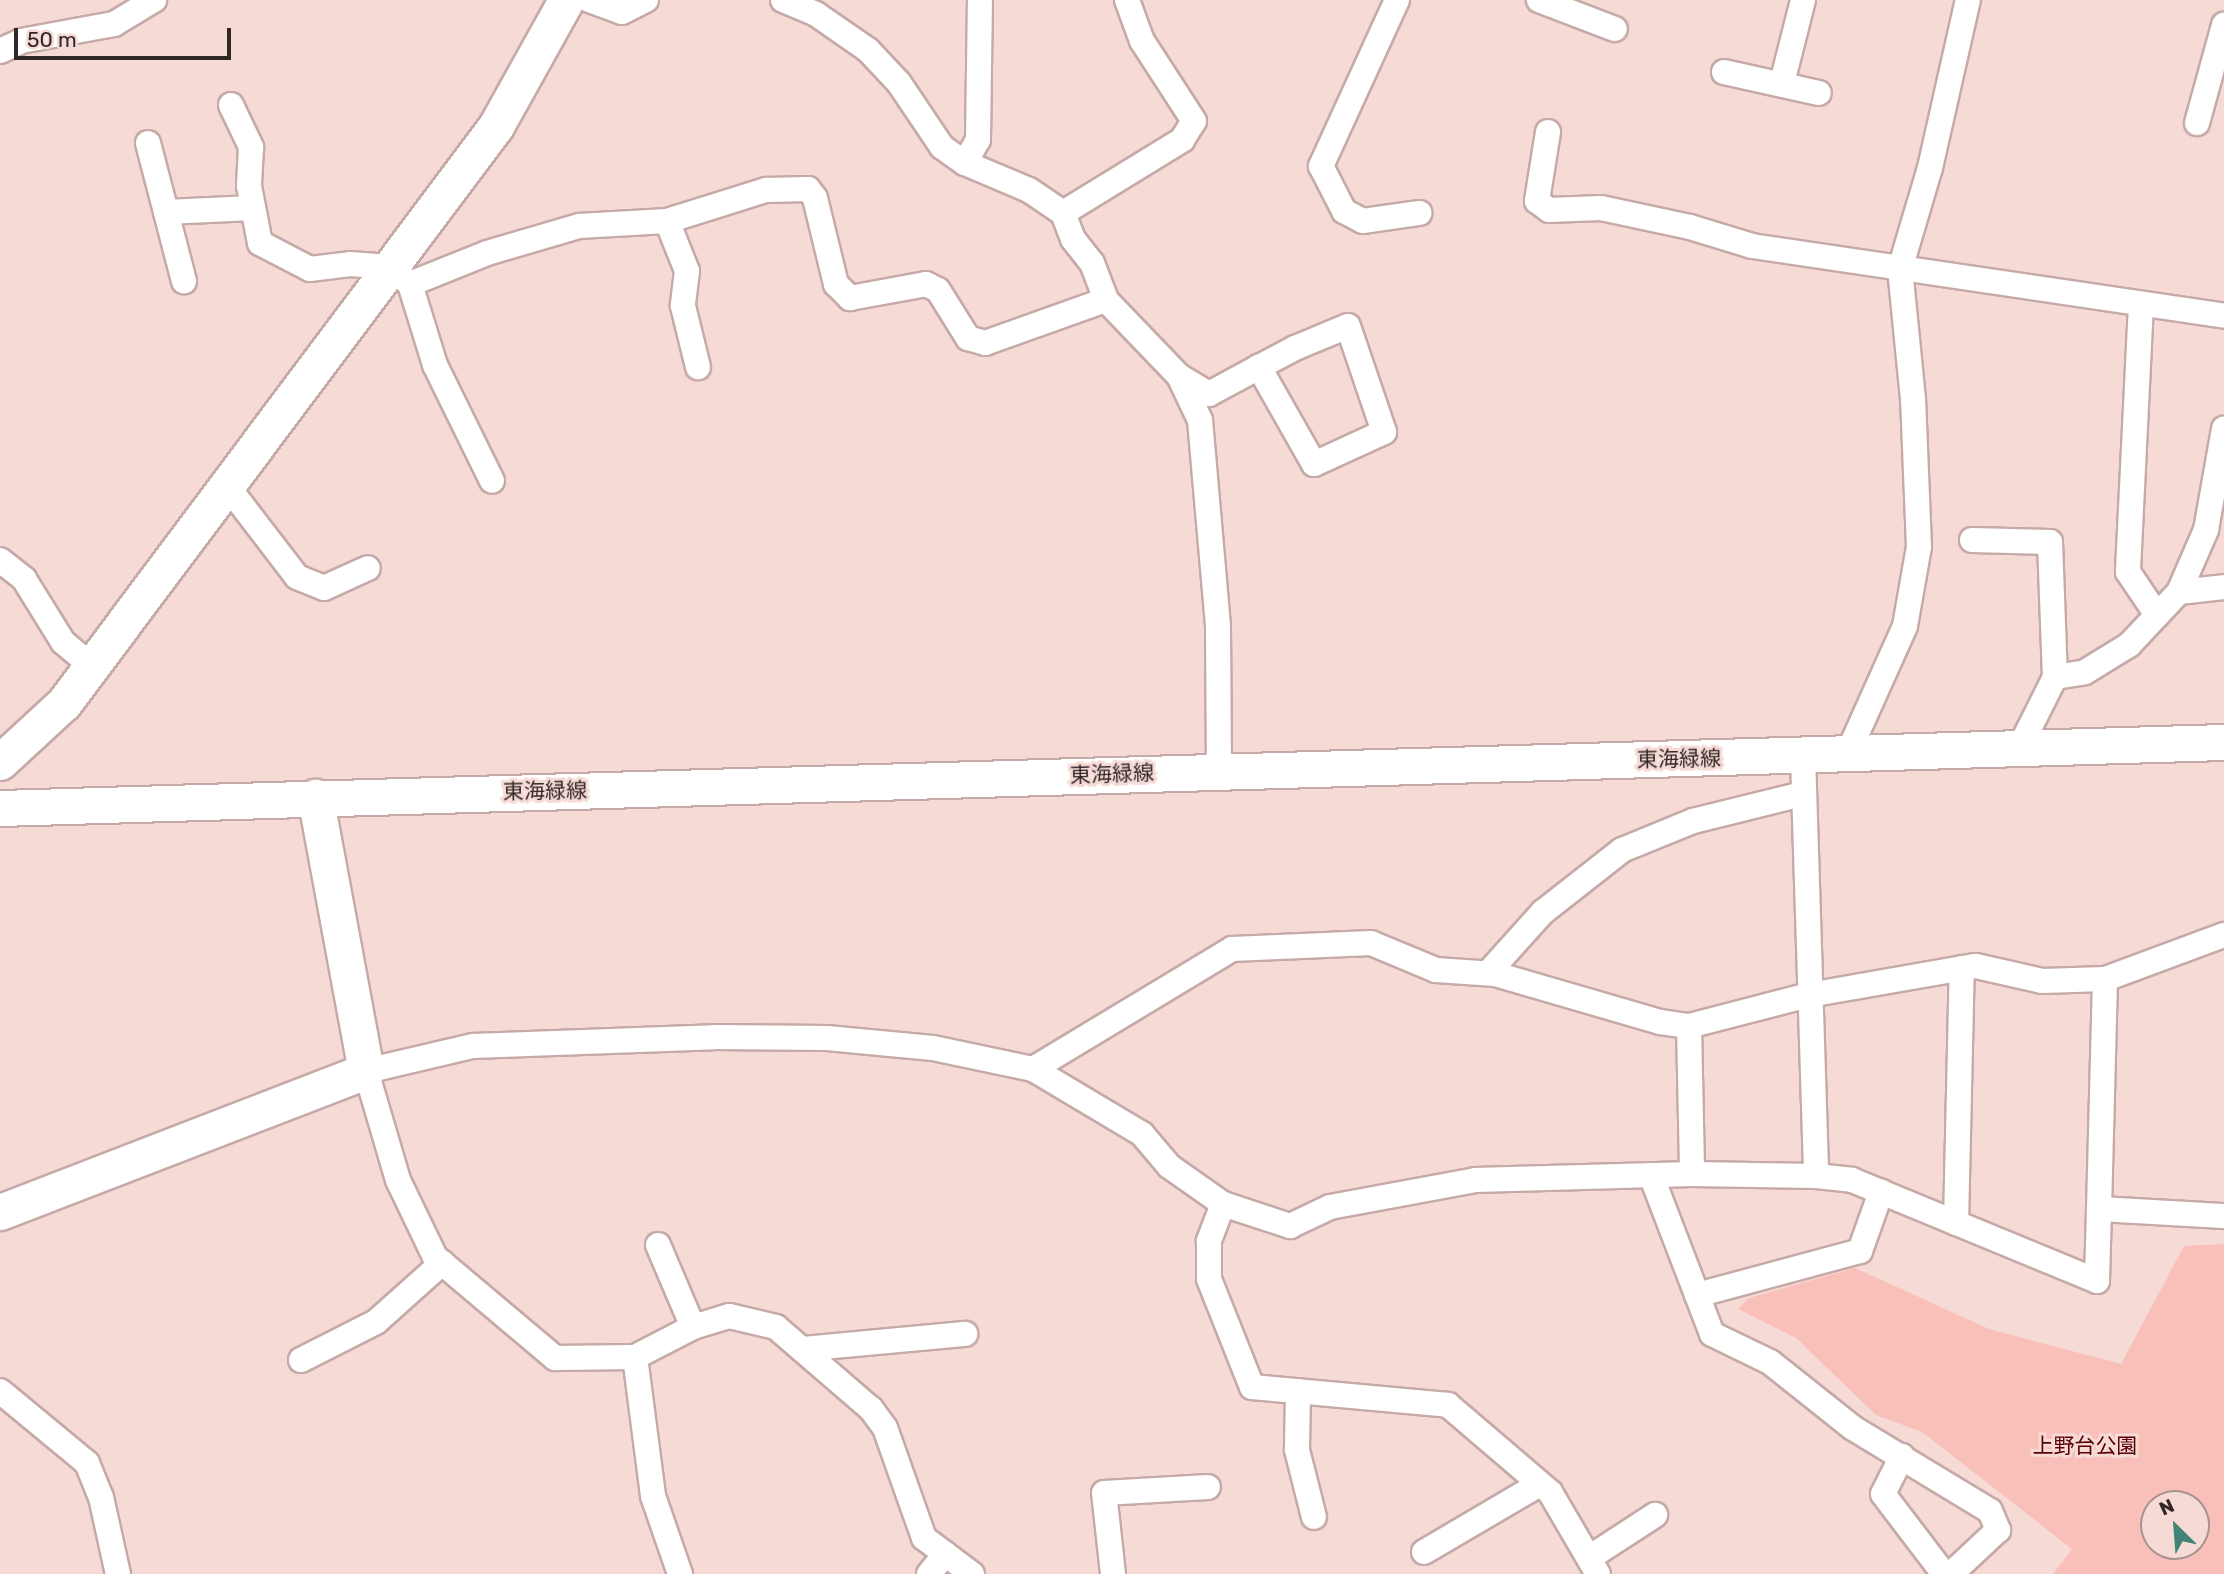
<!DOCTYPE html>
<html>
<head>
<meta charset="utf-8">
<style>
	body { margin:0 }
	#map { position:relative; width:2224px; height:1574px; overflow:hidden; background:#f6dad6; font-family:Rubik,"Noto Sans JP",sans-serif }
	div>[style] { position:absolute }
	.green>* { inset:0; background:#f8c0b9 }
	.roads { filter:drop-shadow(2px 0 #c5aaa7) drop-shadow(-2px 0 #c5aaa7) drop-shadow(0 2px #c5aaa7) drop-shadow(0 -2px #c5aaa7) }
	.street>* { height:24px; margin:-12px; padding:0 12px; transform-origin:12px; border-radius:12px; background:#fff }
	.secondary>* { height:35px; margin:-17.5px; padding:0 17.5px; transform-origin:17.5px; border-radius:17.5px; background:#fff }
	span { translate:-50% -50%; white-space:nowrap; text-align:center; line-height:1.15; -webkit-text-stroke:6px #f6dad6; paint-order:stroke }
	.street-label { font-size:21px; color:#312726 }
	.park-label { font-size:21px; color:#580003 }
	.north { position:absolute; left:2140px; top:1490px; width:70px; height:70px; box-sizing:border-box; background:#f6dad6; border:2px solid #a79290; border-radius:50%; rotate:335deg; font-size:19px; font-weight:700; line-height:28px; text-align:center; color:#312726 }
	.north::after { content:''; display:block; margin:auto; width:24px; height:32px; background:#418374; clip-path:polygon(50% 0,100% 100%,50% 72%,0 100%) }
	.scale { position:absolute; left:14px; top:28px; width:217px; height:32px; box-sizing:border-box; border:4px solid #312726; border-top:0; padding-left:9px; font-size:21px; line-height:24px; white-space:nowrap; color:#312726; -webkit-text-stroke:5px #f6dad6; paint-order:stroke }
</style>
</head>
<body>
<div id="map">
	<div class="green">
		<i style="clip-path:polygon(evenodd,2224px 1244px,2224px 1574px,2053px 1574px,2072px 1549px,1922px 1432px,1876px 1415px,1796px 1338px,1738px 1309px,1749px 1298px,1855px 1268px,1989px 1329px,2121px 1364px,2184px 1246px,2224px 1244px,2154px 1504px,2196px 1504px,2196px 1546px,2154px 1546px,2154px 1504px)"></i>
	</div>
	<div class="roads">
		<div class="street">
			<i style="left:589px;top:0;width:35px;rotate:20deg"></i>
			<i style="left:622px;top:12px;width:27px;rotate:-27deg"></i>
			<i style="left:783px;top:0;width:36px;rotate:23deg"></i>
			<i style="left:816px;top:14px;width:63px;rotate:34.7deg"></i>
			<i style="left:868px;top:50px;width:45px;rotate:46.8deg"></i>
			<i style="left:899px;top:83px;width:77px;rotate:56.1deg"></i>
			<i style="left:942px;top:147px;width:28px;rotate:35deg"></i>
			<i style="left:965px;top:163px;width:69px;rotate:22.9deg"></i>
			<i style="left:1029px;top:190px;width:41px;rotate:34.1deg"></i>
			<i style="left:1063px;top:213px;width:28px;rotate:69deg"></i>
			<i style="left:1073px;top:239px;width:31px;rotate:52deg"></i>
			<i style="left:1092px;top:263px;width:40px;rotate:69deg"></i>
			<i style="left:1106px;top:300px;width:105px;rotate:46.2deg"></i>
			<i style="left:1179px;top:376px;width:49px;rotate:64.5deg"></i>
			<i style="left:1200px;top:420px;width:207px;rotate:85deg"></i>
			<i style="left:1218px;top:626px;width:145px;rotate:89.6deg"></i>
			<i style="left:1397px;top:0;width:183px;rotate:114.6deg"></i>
			<i style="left:1321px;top:166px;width:51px;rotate:62.9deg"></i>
			<i style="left:1344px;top:211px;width:21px;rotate:28deg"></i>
			<i style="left:1363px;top:221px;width:57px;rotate:-8.1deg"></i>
			<i style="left:1539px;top:0;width:81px;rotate:20.9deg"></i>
			<i style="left:0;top:51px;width:23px;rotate:-25deg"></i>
			<i style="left:21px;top:41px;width:95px;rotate:-10.4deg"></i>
			<i style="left:114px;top:24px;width:47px;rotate:-31deg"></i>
			<i style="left:1724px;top:72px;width:97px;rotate:12.5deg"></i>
			<i style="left:1782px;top:83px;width:86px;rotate:-75.8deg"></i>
			<i style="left:231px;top:105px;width:47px;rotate:64.5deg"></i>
			<i style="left:251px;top:147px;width:39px;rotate:93deg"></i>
			<i style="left:249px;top:186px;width:58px;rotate:79.1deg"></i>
			<i style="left:260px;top:243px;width:56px;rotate:27.5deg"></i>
			<i style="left:310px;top:269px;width:40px;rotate:-7.1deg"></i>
			<i style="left:350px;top:264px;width:41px;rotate:4.2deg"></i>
			<i style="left:391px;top:267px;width:25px;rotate:42deg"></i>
			<i style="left:410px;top:284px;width:83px;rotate:-21.9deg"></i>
			<i style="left:487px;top:253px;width:96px;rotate:-16.4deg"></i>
			<i style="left:579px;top:226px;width:88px;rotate:-3.3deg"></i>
			<i style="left:667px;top:221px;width:104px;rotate:-17.4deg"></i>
			<i style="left:766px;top:190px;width:42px;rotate:-1.4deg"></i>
			<i style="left:808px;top:189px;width:11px;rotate:52deg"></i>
			<i style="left:815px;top:198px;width:89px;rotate:76.3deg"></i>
			<i style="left:836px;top:284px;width:20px;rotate:45deg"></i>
			<i style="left:850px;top:298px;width:77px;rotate:-10.4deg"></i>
			<i style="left:926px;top:284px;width:13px;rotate:27deg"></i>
			<i style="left:938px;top:290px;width:57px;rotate:58deg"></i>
			<i style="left:968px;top:338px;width:18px;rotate:16deg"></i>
			<i style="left:985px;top:343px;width:128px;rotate:-19.6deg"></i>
			<i style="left:2197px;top:123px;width:102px;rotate:-74.6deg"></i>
			<i style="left:1548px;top:132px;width:70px;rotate:99.1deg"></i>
			<i style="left:1537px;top:201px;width:15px;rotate:37deg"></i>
			<i style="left:1549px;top:210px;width:52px;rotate:-2.2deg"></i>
			<i style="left:1601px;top:208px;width:91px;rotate:12.1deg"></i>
			<i style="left:1690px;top:227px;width:65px;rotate:17deg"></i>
			<i style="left:1752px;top:246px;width:477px;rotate:8.4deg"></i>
			<i style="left:148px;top:143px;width:143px;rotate:75.4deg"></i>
			<i style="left:965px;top:163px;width:26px;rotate:-61deg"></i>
			<i style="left:978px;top:140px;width:140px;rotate:-89.2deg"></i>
			<i style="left:166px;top:212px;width:87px;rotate:-2.6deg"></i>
			<i style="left:1063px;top:213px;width:140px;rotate:-31.5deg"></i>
			<i style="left:1182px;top:140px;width:22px;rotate:-58deg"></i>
			<i style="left:1194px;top:121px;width:95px;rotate:-123deg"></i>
			<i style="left:1142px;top:41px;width:44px;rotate:-110.1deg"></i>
			<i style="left:667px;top:221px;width:54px;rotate:68.2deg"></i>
			<i style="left:687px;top:271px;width:35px;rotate:97deg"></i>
			<i style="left:683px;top:306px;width:63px;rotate:76.2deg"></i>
			<i style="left:410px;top:284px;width:85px;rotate:72.8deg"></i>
			<i style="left:435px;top:365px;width:129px;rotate:63.8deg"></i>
			<i style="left:2141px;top:304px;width:268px;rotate:92.8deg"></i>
			<i style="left:2128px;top:572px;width:52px;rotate:56deg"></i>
			<i style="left:1179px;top:376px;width:35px;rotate:31deg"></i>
			<i style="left:1209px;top:394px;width:57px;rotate:-28.4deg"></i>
			<i style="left:1259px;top:367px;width:41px;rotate:-27.8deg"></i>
			<i style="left:1295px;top:348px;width:57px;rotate:-22.5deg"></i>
			<i style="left:1348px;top:326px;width:112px;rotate:71.2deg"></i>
			<i style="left:1384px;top:432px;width:77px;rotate:155.4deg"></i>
			<i style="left:1314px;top:464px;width:112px;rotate:-119.6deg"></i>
			<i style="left:228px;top:487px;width:113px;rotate:52.5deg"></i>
			<i style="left:297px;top:577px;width:29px;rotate:22deg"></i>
			<i style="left:324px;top:588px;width:48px;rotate:-24.4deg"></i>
			<i style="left:1972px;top:540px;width:78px;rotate:1.5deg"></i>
			<i style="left:2050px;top:542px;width:135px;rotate:87.9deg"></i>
			<i style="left:2055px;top:677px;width:80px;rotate:116.6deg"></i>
			<i style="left:0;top:560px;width:31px;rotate:38deg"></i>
			<i style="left:24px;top:579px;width:74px;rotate:58.2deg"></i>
			<i style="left:63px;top:642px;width:38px;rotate:40deg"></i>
			<i style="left:2179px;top:592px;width:45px;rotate:-6.3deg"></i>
			<i style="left:2055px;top:677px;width:30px;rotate:-9deg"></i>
			<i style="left:2085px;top:672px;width:52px;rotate:-31.5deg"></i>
			<i style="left:2129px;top:645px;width:73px;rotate:-46.7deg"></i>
			<i style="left:2179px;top:592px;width:68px;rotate:-66.5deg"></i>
			<i style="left:2206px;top:530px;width:103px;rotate:-79.9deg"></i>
			<i style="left:1848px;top:753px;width:139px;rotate:-65.8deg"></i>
			<i style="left:1905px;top:626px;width:80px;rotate:-80deg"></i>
			<i style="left:1919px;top:547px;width:148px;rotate:-92.3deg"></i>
			<i style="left:1913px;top:399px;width:131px;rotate:-95.7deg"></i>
			<i style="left:1900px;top:269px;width:105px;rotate:-73.5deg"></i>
			<i style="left:1930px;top:168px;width:172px;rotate:-77.3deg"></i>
			<i style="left:1803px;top:756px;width:420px;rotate:88.2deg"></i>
			<i style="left:1488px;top:973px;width:82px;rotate:-48deg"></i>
			<i style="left:1543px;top:912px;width:100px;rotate:-38.1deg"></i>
			<i style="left:1622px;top:850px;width:77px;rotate:-22.2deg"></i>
			<i style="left:1693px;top:821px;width:112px;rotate:-13.9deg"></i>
			<i style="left:1689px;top:1026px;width:148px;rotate:88.8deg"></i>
			<i style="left:1033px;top:1069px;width:232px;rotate:-31.1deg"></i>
			<i style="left:1232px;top:949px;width:139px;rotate:-2.5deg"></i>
			<i style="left:1371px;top:943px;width:70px;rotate:22.6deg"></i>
			<i style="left:1436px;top:970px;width:59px;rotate:3.9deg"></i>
			<i style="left:1495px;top:974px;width:172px;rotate:16.2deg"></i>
			<i style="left:1660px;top:1022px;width:29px;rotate:8deg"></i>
			<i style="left:1689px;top:1026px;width:124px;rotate:-14.5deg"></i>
			<i style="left:1809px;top:995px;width:169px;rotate:-9.9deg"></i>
			<i style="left:1976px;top:966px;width:68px;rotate:12.8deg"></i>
			<i style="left:2042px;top:981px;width:63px;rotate:-1.8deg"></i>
			<i style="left:2105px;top:979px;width:127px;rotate:-20.3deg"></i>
			<i style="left:1651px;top:1175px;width:170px;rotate:69deg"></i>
			<i style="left:1712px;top:1334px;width:64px;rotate:25.8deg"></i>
			<i style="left:1770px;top:1362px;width:106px;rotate:38.5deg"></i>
			<i style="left:1853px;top:1428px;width:160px;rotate:31.2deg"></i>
			<i style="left:1990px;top:1511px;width:21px;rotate:67deg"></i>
			<i style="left:1998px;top:1530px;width:64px;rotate:136.9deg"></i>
			<i style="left:1223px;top:1204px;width:40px;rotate:111deg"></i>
			<i style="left:1209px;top:1241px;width:38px;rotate:90deg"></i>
			<i style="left:1209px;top:1279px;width:116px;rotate:68.3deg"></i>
			<i style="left:1252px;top:1387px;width:197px;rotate:5.2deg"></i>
			<i style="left:1448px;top:1405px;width:134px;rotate:40.5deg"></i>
			<i style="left:1550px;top:1492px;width:95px;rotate:59.7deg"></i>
			<i style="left:2099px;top:1209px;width:230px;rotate:-88.5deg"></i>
			<i style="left:1956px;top:1223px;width:255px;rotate:-88.7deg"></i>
			<i style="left:658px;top:1245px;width:89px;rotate:66.9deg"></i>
			<i style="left:1697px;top:1295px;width:169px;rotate:-15.1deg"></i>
			<i style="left:1860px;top:1251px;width:63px;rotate:-70.4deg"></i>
			<i style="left:802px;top:1349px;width:164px;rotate:-5.3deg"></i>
			<i style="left:635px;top:1357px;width:140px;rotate:82.6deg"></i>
			<i style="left:653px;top:1496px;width:83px;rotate:70.9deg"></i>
			<i style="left:301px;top:1360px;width:84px;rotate:-26.9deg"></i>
			<i style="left:376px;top:1322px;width:89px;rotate:-41.8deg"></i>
			<i style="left:0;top:1391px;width:113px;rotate:39.6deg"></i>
			<i style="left:87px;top:1463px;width:37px;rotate:68deg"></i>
			<i style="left:101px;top:1497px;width:79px;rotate:77.6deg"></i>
			<i style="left:1298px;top:1391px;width:59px;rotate:91deg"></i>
			<i style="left:1297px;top:1450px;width:69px;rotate:75.8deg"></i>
			<i style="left:1902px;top:1456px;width:42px;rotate:116.6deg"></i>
			<i style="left:1883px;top:1494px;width:101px;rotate:52.7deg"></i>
			<i style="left:1424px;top:1552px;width:134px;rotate:-30.4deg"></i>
			<i style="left:1589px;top:1558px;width:79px;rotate:-33.1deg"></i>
			<i style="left:929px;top:1574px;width:26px;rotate:-51deg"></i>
			<i style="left:972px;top:1574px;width:60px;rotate:-143.1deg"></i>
			<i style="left:924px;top:1538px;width:117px;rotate:-109.5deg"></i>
			<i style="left:885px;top:1428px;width:24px;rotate:-126deg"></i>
			<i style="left:871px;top:1409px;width:125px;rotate:-139.2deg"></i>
			<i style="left:776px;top:1327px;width:48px;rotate:-166.8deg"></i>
			<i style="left:729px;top:1316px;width:38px;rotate:163deg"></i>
			<i style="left:693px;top:1327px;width:65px;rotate:152.7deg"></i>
			<i style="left:635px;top:1357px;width:80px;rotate:179.3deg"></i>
			<i style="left:555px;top:1358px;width:157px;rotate:-139.9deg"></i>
			<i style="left:435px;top:1257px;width:85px;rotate:-115.7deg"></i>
			<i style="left:398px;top:1180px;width:114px;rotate:-106.4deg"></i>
			<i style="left:366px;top:1071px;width:110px;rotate:-13.2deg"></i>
			<i style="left:473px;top:1046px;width:241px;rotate:-2.1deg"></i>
			<i style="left:714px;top:1037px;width:113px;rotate:0.5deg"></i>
			<i style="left:827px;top:1038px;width:106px;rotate:5.4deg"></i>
			<i style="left:933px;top:1048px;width:102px;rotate:11.9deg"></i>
			<i style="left:1033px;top:1069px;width:127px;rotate:30.8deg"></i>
			<i style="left:1142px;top:1134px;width:42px;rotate:49.8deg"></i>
			<i style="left:1169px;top:1166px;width:66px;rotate:35.1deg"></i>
			<i style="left:1223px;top:1204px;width:71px;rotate:18.2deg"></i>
			<i style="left:1290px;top:1226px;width:44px;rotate:-25.4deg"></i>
			<i style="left:1330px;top:1207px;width:147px;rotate:-10.5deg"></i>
			<i style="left:1475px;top:1180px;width:217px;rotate:-1.6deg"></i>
			<i style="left:1692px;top:1174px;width:124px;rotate:0.9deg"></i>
			<i style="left:1816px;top:1176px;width:36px;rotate:6deg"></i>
			<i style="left:1852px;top:1180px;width:265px;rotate:22.4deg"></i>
			<i style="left:2097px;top:1281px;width:72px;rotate:-88.4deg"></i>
			<i style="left:2099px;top:1209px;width:125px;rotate:3.2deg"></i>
			<i style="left:1113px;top:1574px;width:81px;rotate:-96.3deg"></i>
			<i style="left:1104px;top:1493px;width:104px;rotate:-3.3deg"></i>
		</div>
		<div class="secondary">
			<i style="left:0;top:762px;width:87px;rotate:-42.7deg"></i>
			<i style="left:64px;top:703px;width:721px;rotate:-53.18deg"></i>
			<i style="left:496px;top:126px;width:144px;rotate:-60.9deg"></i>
			<i style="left:0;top:808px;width:2225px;rotate:-1.7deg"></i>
			<i style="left:0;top:1212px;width:392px;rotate:-21.1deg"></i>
			<i style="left:366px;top:1071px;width:279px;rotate:-100.5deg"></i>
		</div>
	</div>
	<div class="street-label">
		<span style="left:1679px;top:759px;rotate:-1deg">東海緑線</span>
		<span style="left:1112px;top:774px;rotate:-2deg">東海緑線</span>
		<span style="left:545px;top:791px;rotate:-1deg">東海緑線</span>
	</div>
	<div class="park-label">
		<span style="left:2085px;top:1446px">上野台公園</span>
	</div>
	<div class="north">N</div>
	<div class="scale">50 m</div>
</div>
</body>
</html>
